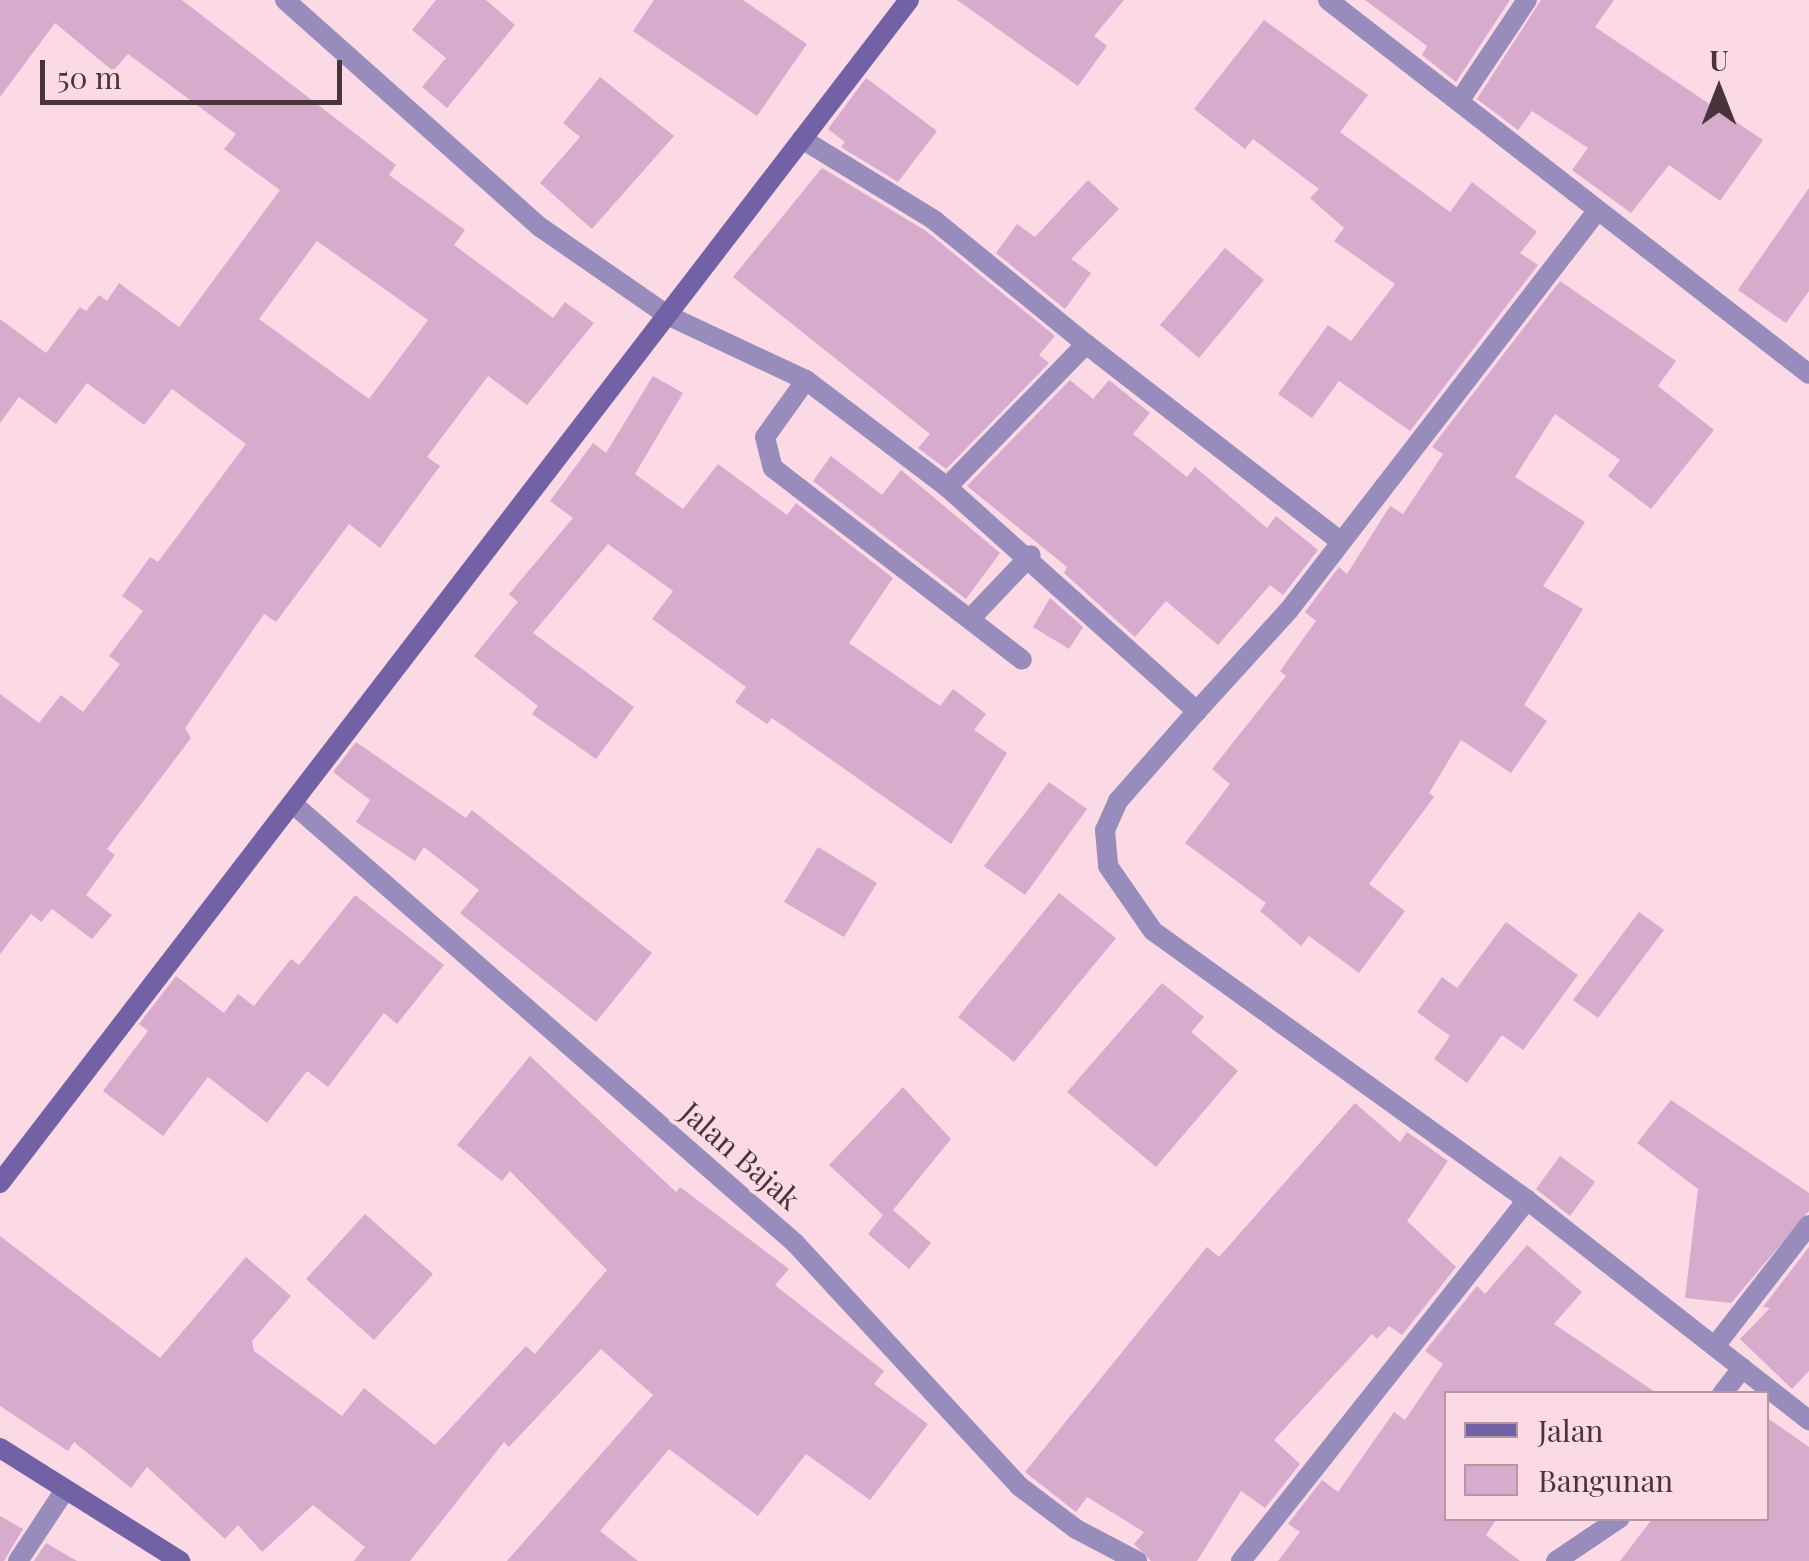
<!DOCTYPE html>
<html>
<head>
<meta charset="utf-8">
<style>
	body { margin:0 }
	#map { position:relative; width:1809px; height:1561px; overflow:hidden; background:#fbdae5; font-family:"Playfair Display",serif }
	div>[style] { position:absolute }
	.building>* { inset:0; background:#d6abcc }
	.street>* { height:20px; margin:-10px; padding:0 10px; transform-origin:10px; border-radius:10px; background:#978cbc }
	.secondary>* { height:20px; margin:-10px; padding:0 10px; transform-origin:10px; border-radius:10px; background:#7361a6 }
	span { translate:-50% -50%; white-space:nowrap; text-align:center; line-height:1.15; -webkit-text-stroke:8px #fbdae5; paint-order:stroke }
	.street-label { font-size:30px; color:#49343c }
	.legend { position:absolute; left:1444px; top:1391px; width:325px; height:130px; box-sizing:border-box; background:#fbdae5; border:2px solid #b498a1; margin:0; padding:12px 18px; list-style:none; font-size:30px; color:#49343c }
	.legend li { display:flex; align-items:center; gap:20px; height:50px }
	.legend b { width:50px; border:2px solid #b498a1 }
	.north { position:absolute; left:1669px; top:40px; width:100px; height:100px; -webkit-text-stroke:8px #fbdae5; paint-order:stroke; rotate:0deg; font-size:28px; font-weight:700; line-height:40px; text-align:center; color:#49343c }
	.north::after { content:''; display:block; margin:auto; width:35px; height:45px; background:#49343c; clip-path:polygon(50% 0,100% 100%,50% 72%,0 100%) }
	.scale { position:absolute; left:40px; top:60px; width:302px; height:45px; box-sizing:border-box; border:5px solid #49343c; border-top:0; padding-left:12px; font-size:30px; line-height:35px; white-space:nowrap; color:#49343c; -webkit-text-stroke:8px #fbdae5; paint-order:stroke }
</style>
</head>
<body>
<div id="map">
	<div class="building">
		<i style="clip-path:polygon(evenodd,0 0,182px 0,396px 165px,389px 175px,465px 230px,454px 245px,553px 318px,565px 302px,594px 323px,527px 405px,488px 376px,427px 457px,440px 466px,380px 548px,349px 524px,276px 622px,264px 614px,185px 728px,191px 738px,107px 849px,115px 855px,86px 895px,112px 915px,92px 939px,52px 909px,41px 922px,31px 914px,0 954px,0 694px,39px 723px,61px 695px,83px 712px,120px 664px,109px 656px,143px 611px,122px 596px,150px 557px,158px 562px,246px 444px,172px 389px,144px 425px,87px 383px,56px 424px,19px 397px,0 423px,0 319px,46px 353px,80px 307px,86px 311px,99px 295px,107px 301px,119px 283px,179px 327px,280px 190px,224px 149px,236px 134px,128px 54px,113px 71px,55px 23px,0 97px,0 0,317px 241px,428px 320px,369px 399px,259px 319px,317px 241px)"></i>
		<i style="clip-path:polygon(436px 0,486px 0,515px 25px,447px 108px,422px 87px,446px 58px,412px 30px)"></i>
		<i style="clip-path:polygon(654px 0,743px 0,807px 44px,757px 116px,633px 31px)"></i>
		<i style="clip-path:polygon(957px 0,1124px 0,1094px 36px,1107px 46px,1078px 86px)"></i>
		<i style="clip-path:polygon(1365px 0,1510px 0,1456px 82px,1422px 55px,1427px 46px)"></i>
		<i style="clip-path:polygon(1541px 0,1614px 0,1595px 27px,1763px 140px,1720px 201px,1669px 165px,1631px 213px,1572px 170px,1588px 148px,1532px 111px,1518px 130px,1477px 99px)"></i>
		<i style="clip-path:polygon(1264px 20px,1368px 95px,1340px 132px,1450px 212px,1472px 182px,1537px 232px,1520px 253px,1538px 265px,1410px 431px,1339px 381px,1312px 418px,1278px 394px,1328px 325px,1351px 341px,1395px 284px,1334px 241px,1344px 228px,1310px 198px,1319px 189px,1253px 139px,1245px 149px,1194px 109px)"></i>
		<i style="clip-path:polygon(600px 77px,674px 136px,592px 229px,540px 183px,580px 137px,563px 123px)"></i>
		<i style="clip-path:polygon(866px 78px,937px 131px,898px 182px,841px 147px,845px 142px,828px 129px)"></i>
		<i style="clip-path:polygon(822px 168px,926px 231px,1055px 336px,1039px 355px,1049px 363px,946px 469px,918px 448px,930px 434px,733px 277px)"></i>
		<i style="clip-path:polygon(1088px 180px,1119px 209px,1071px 259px,1091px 273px,1065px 309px,996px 253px,1017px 224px,1035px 237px)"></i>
		<i style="clip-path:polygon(1809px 188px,1809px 291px,1786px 323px,1738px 290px)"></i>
		<i style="clip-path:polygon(1225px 248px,1264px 280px,1199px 358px,1160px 325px)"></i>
		<i style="clip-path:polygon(1560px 281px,1676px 361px,1658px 386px,1714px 430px,1651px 509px,1608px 476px,1620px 460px,1555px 414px,1515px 477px,1585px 522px,1543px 586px,1583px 609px,1524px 705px,1547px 721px,1511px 773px,1461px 740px,1429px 793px,1434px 797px,1369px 884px,1405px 911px,1359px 973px,1309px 936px,1301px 946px,1260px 911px,1266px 903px,1185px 843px,1230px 784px,1212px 769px,1286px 676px,1280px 671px,1316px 621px,1305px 612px,1339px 567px,1347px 574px,1390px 506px,1403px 514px,1443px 454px,1432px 447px)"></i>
		<i style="clip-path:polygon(653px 376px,683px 393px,635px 474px,683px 509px,718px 464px,787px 515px,796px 503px,893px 578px,849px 643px,940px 706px,953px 689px,986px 714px,974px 730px,1007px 753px,951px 844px,772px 718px,767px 724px,735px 702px,746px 687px,652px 619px,673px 591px,608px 544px,533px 633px,634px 707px,596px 759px,532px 714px,538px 706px,474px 656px,518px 602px,509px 594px,573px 518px,550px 501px,593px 443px,606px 453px)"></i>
		<i style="clip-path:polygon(1070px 380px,1093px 399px,1109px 380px,1150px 413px,1133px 434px,1187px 477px,1195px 467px,1267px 528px,1276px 516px,1318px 550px,1283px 595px,1270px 585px,1218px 645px,1166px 601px,1135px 637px,1064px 573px,1067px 567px,967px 486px)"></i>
		<i style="clip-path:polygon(831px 456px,882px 495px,901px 470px,1000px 553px,966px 599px,813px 481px)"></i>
		<i style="clip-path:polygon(1050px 598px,1083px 627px,1069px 649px,1033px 627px)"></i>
		<i style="clip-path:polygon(356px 742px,466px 818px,472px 810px,652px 953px,596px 1022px,460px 913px,479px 890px,424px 847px,415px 861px,356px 822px,370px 800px,333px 772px)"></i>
		<i style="clip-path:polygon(1049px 782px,1087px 809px,1025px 895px,984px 866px)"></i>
		<i style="clip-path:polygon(818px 847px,877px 883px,844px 937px,784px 902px)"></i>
		<i style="clip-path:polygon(1059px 893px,1116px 938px,1014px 1062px,958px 1017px)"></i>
		<i style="clip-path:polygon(355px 895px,444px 965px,397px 1024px,384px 1013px,328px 1087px,307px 1071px,267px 1123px,208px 1077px,163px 1136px,103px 1091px,148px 1031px,139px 1024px,176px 976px,224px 1013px,238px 994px,254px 1006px,291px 959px,299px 965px)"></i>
		<i style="clip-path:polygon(1639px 912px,1664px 930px,1598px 1018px,1573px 1000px)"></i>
		<i style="clip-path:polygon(1506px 922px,1578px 975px,1523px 1050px,1502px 1035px,1467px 1083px,1434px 1059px,1450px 1036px,1417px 1012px,1442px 977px,1457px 988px)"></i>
		<i style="clip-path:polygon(1162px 983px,1204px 1017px,1191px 1032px,1238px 1071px,1156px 1167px,1067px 1092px)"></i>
		<i style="clip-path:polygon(530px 1056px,676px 1192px,680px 1187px,789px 1269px,775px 1285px,884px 1371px,874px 1384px,928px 1424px,870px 1500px,806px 1454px,758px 1516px,669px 1449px,600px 1531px,638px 1561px,507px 1561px,653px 1395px,601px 1349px,509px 1447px,504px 1442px,410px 1561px,354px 1561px,365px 1547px,313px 1505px,262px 1552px,238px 1525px,225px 1539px,147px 1467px,131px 1488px,74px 1442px,68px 1451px,0 1406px,0 1236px,160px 1358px,246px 1257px,291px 1296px,252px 1341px,254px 1351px,342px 1416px,364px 1388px,435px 1445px,526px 1346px,535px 1354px,607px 1270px,510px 1171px,502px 1181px,457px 1145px)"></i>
		<i style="clip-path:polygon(903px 1087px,951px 1139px,893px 1210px,931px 1243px,909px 1269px,868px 1234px,883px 1215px,829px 1165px)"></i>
		<i style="clip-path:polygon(1671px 1100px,1809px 1193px,1809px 1211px,1731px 1303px,1685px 1298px,1698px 1189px,1637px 1143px)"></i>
		<i style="clip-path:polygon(1355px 1103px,1400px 1142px,1407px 1132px,1448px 1161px,1407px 1221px,1456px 1267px,1402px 1335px,1389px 1326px,1377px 1339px,1372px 1334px,1274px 1440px,1300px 1464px,1265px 1508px,1241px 1491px,1197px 1561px,1151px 1561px,1134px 1544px,1144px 1532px,1087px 1497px,1076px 1512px,1025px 1472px,1207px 1247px,1219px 1257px)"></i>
		<i style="clip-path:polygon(1560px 1156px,1595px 1182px,1570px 1216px,1536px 1189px)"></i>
		<i style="clip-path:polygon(365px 1214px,433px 1274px,374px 1340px,306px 1279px)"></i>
		<i style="clip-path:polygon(1527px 1245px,1582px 1292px,1554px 1324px,1658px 1394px,1446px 1394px,1446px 1518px,1497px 1518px,1486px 1535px,1520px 1561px,1278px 1561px,1300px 1532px,1288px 1524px,1322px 1480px,1338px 1492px,1394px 1412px,1405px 1420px,1443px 1364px,1425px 1351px,1477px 1286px,1485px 1294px)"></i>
		<i style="clip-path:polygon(1809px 1247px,1809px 1371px,1792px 1389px,1740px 1339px,1770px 1308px,1763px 1307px)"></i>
		<i style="clip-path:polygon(1766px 1417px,1809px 1447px,1809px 1561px,1620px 1561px,1653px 1518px,1766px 1518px)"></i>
		<i style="clip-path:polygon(0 1516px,23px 1529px,4px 1561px,0 1561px)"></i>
		<i style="clip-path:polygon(46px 1543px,77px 1561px,34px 1561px)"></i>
	</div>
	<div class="street">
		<i style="left:285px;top:0;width:341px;rotate:41.7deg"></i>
		<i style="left:540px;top:227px;width:155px;rotate:34.7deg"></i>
		<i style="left:667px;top:315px;width:153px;rotate:25.1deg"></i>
		<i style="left:806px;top:380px;width:177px;rotate:37.2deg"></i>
		<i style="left:947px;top:487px;width:336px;rotate:41.9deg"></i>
		<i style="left:1197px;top:711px;width:137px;rotate:-47.7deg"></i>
		<i style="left:1289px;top:610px;width:504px;rotate:-52.33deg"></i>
		<i style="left:1328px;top:0;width:609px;rotate:37.87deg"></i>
		<i style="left:1460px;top:100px;width:120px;rotate:-56.2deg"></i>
		<i style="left:802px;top:139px;width:155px;rotate:31.5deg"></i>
		<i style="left:934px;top:220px;width:196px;rotate:39.2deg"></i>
		<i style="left:1086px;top:344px;width:199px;rotate:134.2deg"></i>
		<i style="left:1086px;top:344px;width:321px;rotate:37.8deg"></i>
		<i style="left:806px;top:380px;width:70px;rotate:125.7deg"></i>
		<i style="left:765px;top:437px;width:32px;rotate:76deg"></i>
		<i style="left:773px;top:468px;width:314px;rotate:37.6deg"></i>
		<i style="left:970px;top:619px;width:88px;rotate:-46.4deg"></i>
		<i style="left:1197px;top:711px;width:120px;rotate:131.3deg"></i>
		<i style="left:1118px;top:801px;width:32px;rotate:114deg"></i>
		<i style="left:1105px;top:830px;width:36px;rotate:85deg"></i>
		<i style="left:1108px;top:866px;width:79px;rotate:55.3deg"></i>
		<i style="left:1153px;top:931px;width:461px;rotate:35.7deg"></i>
		<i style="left:1527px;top:1200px;width:358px;rotate:38deg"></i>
		<i style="left:292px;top:803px;width:668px;rotate:41.18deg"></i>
		<i style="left:795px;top:1243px;width:330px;rotate:47.3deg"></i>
		<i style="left:1019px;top:1486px;width:71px;rotate:37deg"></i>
		<i style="left:1076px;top:1529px;width:69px;rotate:27.7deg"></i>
		<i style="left:1715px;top:1346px;width:153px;rotate:-52.2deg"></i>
		<i style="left:1722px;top:1394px;width:33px;rotate:-52deg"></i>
		<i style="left:18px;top:1561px;width:85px;rotate:-56.5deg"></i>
		<i style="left:1241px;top:1561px;width:461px;rotate:-51.6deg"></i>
		<i style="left:1556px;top:1561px;width:77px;rotate:-33.9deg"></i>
	</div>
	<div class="secondary">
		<i style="left:0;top:1183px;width:1492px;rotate:-52.46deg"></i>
		<i style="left:0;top:1448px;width:213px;rotate:32.1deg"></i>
	</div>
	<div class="street-label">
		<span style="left:741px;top:1155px;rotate:41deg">Jalan Bajak</span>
	</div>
	<ul class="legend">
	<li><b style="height:12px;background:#7361a6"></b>Jalan</li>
	<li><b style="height:28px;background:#d6abcc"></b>Bangunan</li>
	</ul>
	<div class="north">U</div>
	<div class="scale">50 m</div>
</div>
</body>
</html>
